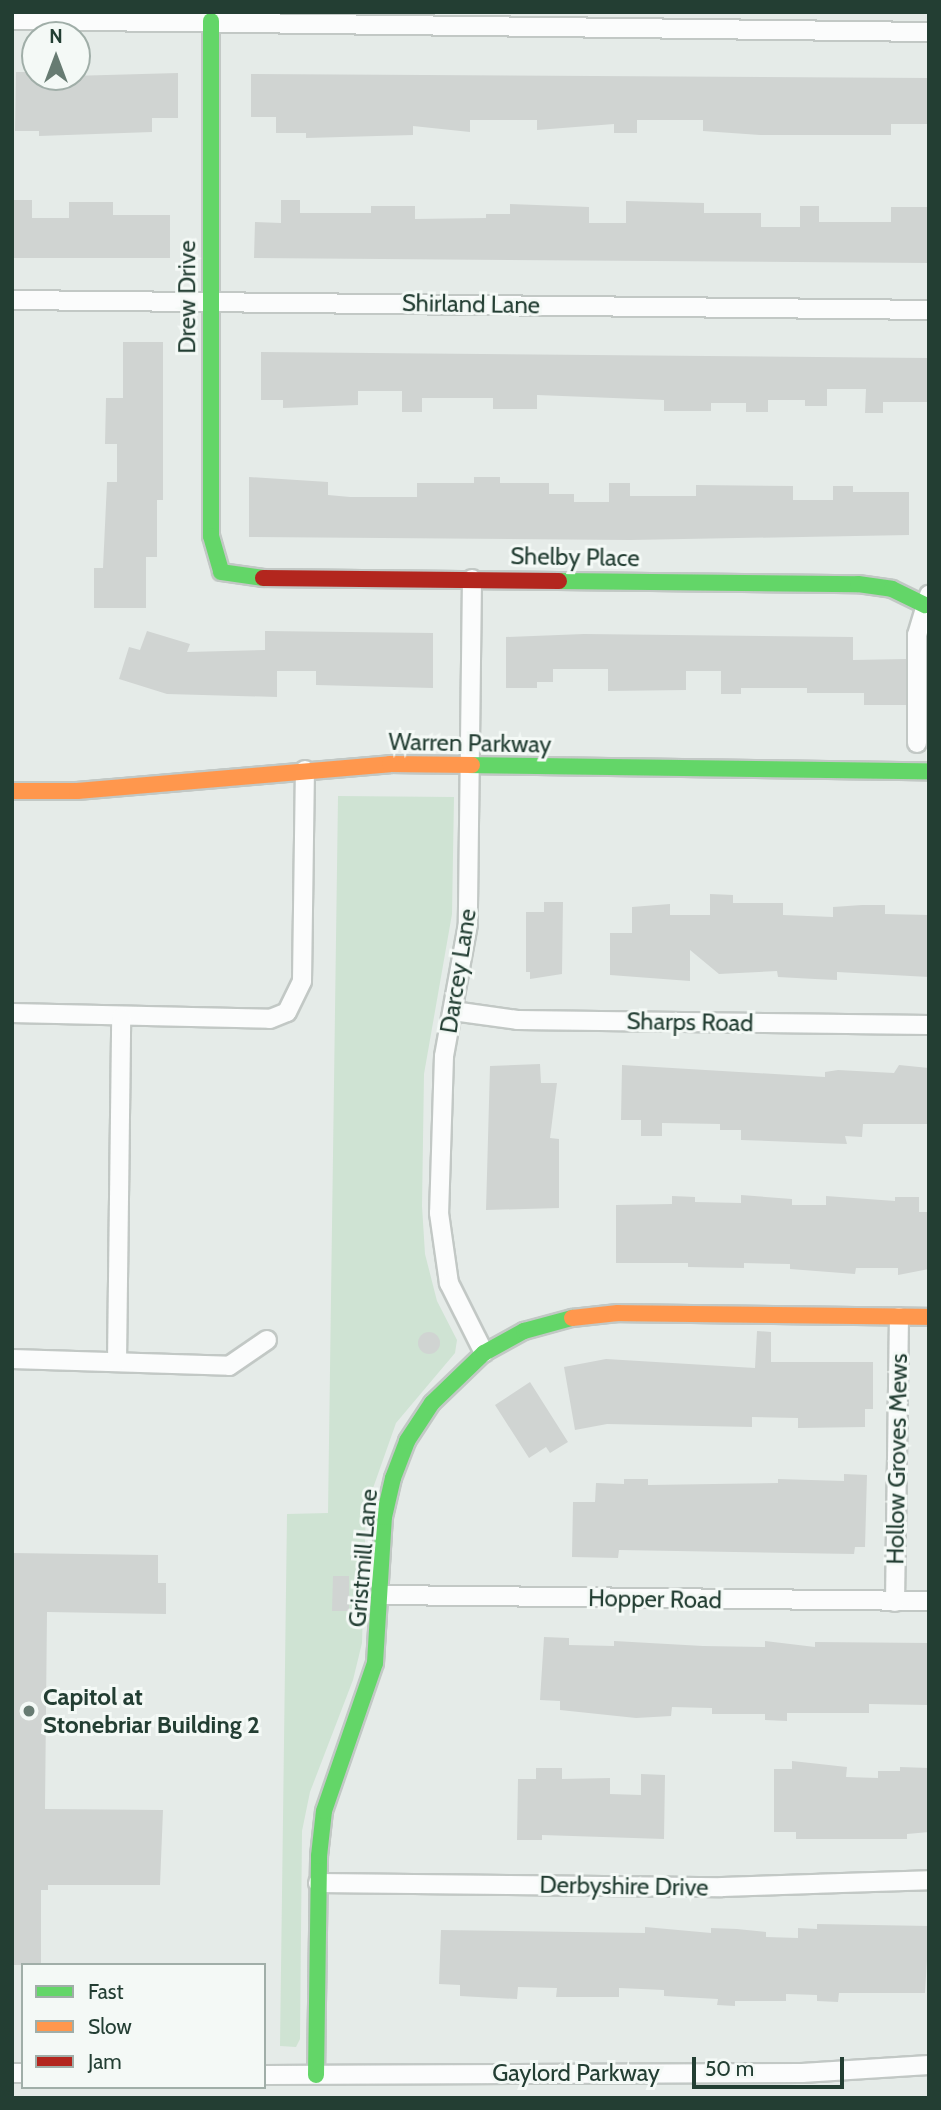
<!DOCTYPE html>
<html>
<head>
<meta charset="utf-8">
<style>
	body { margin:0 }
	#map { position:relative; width:941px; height:2110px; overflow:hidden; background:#e5ebe8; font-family:Cabin,sans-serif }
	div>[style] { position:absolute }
	.green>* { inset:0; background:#cfe3d3 }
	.building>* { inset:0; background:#d0d4d2 }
	.round { border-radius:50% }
	.roads { filter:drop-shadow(2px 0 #c2c8c5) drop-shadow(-2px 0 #c2c8c5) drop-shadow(0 2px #c2c8c5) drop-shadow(0 -2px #c2c8c5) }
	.street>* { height:18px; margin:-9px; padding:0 9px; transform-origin:9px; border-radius:9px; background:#fbfcfc }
	.fast>* { height:16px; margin:-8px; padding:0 8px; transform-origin:8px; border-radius:8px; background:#63d668 }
	.slow>* { height:16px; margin:-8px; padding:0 8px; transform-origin:8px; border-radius:8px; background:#ff974d }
	.jam>* { height:16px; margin:-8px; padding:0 8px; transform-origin:8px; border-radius:8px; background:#b3261e }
	.dots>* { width:19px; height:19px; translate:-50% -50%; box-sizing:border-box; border:4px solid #f4f9f6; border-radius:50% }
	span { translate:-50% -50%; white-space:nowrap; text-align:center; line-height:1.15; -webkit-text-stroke:6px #f4f9f6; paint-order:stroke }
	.street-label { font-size:24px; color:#233e33 }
	.poi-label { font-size:24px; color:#233e33; font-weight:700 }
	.left { translate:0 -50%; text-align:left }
	.frame { position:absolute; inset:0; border:14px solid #233e33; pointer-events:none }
	.legend { position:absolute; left:21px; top:1963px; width:245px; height:126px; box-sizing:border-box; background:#f4f9f6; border:2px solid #a0aea8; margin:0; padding:9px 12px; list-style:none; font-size:21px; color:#233e33 }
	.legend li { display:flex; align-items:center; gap:14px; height:35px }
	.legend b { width:35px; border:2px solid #a0aea8 }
	.north { position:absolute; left:21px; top:21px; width:70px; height:70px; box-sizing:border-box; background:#f4f9f6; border:2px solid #a0aea8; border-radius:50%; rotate:0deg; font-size:19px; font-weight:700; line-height:28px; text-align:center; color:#233e33 }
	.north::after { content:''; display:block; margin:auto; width:24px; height:32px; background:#677b72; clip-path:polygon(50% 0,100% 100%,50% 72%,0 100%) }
	.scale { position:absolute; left:692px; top:2057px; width:152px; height:32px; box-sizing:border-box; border:4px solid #233e33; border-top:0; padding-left:9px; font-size:21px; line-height:24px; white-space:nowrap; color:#233e33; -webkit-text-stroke:5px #f4f9f6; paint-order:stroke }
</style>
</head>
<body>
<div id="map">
	<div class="green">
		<i style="clip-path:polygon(338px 796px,454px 797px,452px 914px,424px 1074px,422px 1206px,425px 1254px,437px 1301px,457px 1340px,455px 1353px,396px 1423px,366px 1508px,362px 1643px,353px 1680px,310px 1792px,302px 1831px,300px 2039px,296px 2047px,280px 2046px,287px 1514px,328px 1513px)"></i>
	</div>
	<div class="building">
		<i style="clip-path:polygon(16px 72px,35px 72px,35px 77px,178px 73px,178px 118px,152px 118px,152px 132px,39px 136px,39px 131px,15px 131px)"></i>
		<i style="clip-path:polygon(251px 74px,929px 78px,929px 124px,891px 124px,891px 135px,760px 135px,703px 131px,703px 120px,637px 120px,637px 133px,614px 133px,614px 124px,537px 130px,537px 120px,470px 120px,470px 132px,413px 126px,413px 135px,306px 138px,306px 133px,276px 133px,276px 117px,251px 117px)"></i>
		<i style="clip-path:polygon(12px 200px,32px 200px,32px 218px,69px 218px,69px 202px,113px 202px,113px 215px,170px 215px,170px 258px,12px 258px)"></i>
		<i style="clip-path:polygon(281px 200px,300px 200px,300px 213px,371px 213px,371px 206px,415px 206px,415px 219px,486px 218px,486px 214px,510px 214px,510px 204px,589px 207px,589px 223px,626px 223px,626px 201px,704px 203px,704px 213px,761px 213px,761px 227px,800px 227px,800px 206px,819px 206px,819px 222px,891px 222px,891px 207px,929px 207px,929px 263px,254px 258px,255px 222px,281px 223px)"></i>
		<i style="clip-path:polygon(123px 342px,163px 342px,163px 500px,157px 500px,157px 557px,146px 557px,146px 608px,94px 608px,94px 568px,103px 568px,107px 482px,117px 482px,117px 444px,105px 444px,106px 398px,123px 398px)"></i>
		<i style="clip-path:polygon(261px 352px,929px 358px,929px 402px,883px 402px,883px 413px,865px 413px,866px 389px,827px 389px,827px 406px,805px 406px,805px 400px,768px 400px,768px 412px,746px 412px,746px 403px,711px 403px,711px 411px,664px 411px,664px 400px,537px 395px,537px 409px,493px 409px,493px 398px,422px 398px,422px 412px,402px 412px,402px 391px,358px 391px,358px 405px,283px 408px,283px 400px,261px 400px)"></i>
		<i style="clip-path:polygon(249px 477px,328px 482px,328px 495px,350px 497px,417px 497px,417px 483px,474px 483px,474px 477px,500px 477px,500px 483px,549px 483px,549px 494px,574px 494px,574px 502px,609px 502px,609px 483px,630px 483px,630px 496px,696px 496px,696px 485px,793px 486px,793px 500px,833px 500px,833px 486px,853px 486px,853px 492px,909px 492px,909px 535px,630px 540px,249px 537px)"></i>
		<i style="clip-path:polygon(147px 631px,190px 644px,187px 652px,265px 650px,265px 631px,433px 633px,433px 688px,316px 685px,316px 671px,277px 671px,277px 697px,167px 694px,119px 679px,129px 647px,140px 650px)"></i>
		<i style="clip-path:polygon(584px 634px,853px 637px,853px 660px,906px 659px,906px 705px,864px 705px,864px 693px,807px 693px,807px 688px,741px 688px,741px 694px,721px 694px,721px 671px,686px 671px,686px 690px,608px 691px,608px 669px,553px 669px,553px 682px,537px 682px,537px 688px,506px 688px,506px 637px)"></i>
		<i style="clip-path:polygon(710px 894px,733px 895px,733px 903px,783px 903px,783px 915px,833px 917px,833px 907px,862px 905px,885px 905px,885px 914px,929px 915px,929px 977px,837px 972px,837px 980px,815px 979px,778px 977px,777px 971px,719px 974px,690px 950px,690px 981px,610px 975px,610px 933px,632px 933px,632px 907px,670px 904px,670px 915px,710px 915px)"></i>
		<i style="clip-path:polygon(544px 902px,563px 902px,562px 974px,530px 979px,530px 972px,526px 972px,526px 912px,544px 912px)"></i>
		<i style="clip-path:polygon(540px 1064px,541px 1083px,557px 1083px,550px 1138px,559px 1139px,559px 1208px,486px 1210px,490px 1066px)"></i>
		<i style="clip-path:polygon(622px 1065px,825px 1077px,825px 1072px,838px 1070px,894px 1073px,899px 1065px,929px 1068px,929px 1124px,863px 1124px,862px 1137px,845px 1136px,847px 1144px,741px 1140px,741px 1130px,720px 1130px,720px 1124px,662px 1123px,662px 1136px,641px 1136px,641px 1120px,621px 1120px)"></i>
		<i style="clip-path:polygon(741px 1195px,792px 1199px,792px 1205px,826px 1205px,826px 1196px,895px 1201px,895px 1197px,919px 1197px,919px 1212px,929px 1212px,929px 1269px,898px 1275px,898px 1268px,856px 1268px,855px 1274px,790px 1269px,790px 1264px,744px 1263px,744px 1268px,688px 1267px,688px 1263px,616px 1263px,616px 1205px,672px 1204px,672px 1196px,695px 1197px,695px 1202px,741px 1203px)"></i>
		<i style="clip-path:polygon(757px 1331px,771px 1332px,771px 1362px,873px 1362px,873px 1409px,865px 1409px,865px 1427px,798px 1428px,798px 1418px,752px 1417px,752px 1427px,607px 1424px,575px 1430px,564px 1367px,606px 1359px,755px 1368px)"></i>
		<i class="round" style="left:418px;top:1332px;width:22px;height:22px"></i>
		<i style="clip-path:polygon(530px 1382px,568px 1442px,550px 1453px,546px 1447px,529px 1458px,495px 1405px)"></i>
		<i style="clip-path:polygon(844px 1474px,867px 1475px,865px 1547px,855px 1547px,854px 1554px,619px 1550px,618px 1558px,572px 1557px,573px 1502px,595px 1502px,596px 1483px,624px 1484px,624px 1479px,648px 1479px,648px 1485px,778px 1483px,778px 1479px,844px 1481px)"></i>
		<i style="clip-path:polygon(12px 1553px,158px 1555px,158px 1583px,166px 1583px,166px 1614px,47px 1612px,45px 1809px,163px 1810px,160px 1885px,48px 1885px,48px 1890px,41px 1890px,41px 1965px,12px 1965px)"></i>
		<i style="clip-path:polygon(333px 1576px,349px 1576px,349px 1611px,332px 1611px)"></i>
		<i style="clip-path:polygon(544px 1637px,569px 1638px,569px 1645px,614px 1646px,614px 1641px,703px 1646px,765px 1647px,765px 1641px,815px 1647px,815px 1642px,929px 1643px,929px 1705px,869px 1704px,869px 1713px,787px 1713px,787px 1721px,765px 1720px,765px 1714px,712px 1714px,712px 1708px,672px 1707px,671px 1716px,636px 1718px,560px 1710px,560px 1701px,540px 1700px)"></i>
		<i style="clip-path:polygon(792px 1761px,847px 1767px,846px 1777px,878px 1778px,878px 1771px,900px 1771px,900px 1767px,929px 1768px,929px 1832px,907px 1834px,907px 1839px,796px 1839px,796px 1832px,774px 1832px,774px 1769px,792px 1769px)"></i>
		<i style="clip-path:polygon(536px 1768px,562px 1768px,562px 1779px,610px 1778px,610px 1794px,641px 1795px,641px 1774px,665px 1775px,664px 1839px,542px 1835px,542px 1840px,517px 1840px,518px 1779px,536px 1779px)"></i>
		<i style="clip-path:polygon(817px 1924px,929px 1926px,925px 1993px,839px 1993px,838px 2002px,817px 2001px,817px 1995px,786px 1994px,786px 2001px,735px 2001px,735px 2006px,717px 2005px,718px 1999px,664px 1996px,664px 1990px,619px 1988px,619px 1997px,556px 1997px,557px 1988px,518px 1987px,517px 1999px,460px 1996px,460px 1985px,439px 1984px,441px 1930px,645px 1933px,645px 1927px,711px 1933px,711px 1928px,737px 1929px,766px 1932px,766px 1937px,798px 1938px,798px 1928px,817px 1929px)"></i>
	</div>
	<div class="roads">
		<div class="street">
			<i style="left:12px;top:20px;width:917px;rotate:0.75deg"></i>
			<i style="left:12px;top:300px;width:917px;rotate:0.62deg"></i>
			<i style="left:472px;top:579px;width:345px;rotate:90.7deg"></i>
			<i style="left:468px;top:924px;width:134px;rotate:100.3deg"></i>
			<i style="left:444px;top:1056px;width:157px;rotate:91.8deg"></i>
			<i style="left:439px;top:1213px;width:71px;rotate:81.9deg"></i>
			<i style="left:449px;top:1283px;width:78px;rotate:63.4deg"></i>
			<i style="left:917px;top:743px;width:108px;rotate:-90deg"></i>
			<i style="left:917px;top:635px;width:42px;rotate:-73.3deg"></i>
			<i style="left:453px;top:1011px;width:66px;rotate:7.9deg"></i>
			<i style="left:518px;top:1020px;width:411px;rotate:0.7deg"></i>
			<i style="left:12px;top:1013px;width:258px;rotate:1.3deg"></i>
			<i style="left:270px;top:1019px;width:18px;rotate:-22deg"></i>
			<i style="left:287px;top:1012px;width:34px;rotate:-64deg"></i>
			<i style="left:302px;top:981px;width:211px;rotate:-89.2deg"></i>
			<i style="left:12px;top:1359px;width:217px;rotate:1.8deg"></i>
			<i style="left:229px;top:1366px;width:46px;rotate:-34.4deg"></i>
			<i style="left:117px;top:1362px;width:345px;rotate:-89.3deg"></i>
			<i style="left:382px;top:1595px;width:547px;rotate:0.63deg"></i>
			<i style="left:895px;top:1602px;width:285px;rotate:-89.2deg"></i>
			<i style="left:318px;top:1883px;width:404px;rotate:0.6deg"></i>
			<i style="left:722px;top:1887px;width:207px;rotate:-1.9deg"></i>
			<i style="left:12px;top:2073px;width:11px"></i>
			<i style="left:264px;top:2075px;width:538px;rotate:-0.21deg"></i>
			<i style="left:802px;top:2073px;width:127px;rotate:-3.6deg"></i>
		</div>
		<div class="fast">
			<i style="left:211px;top:21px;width:515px;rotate:90deg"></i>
			<i style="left:211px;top:536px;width:37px;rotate:74deg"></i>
			<i style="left:221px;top:572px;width:42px;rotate:8.1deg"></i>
			<i style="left:559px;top:581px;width:299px;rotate:0.6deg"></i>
			<i style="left:858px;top:584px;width:34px;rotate:8deg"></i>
			<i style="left:892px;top:589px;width:37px;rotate:26deg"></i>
			<i style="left:472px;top:765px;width:457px;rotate:0.8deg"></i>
			<i style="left:316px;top:2075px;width:219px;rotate:-89.2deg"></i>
			<i style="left:319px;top:1856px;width:45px;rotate:-83.7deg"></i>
			<i style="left:324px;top:1811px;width:157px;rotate:-71deg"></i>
			<i style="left:375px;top:1663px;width:146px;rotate:-86.5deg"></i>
			<i style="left:384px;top:1517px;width:40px;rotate:-77deg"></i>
			<i style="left:393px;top:1478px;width:40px;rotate:-69deg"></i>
			<i style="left:407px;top:1441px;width:45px;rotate:-56.7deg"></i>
			<i style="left:432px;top:1403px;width:72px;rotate:-43.9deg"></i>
			<i style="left:484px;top:1353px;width:46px;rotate:-28.8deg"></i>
			<i style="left:524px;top:1331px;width:50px;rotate:-15.2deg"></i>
		</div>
		<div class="slow">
			<i style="left:12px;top:791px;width:65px"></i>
			<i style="left:77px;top:791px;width:314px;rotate:-4.9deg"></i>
			<i style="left:390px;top:764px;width:82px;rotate:0.7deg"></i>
			<i style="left:572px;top:1318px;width:46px;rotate:-6.2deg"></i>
			<i style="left:618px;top:1313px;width:311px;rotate:0.7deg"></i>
		</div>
		<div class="jam">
			<i style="left:263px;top:578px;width:296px;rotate:0.6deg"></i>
		</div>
	</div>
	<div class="dots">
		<i style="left:29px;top:1711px;background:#677b72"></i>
	</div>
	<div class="street-label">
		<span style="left:187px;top:297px;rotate:-90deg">Drew Drive</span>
		<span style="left:471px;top:304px;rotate:1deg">Shirland Lane</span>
		<span style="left:575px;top:557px;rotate:1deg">Shelby Place</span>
		<span style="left:470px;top:743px;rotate:1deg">Warren Parkway</span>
		<span style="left:458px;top:971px;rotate:-81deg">Darcey Lane</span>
		<span style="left:690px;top:1022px;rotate:1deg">Sharps Road</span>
		<span style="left:897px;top:1459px;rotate:-89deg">Hollow Groves Mews</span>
		<span style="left:363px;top:1558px;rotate:-85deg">Gristmill Lane</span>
		<span style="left:655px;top:1599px;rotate:1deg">Hopper Road</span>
		<span style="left:624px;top:1886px;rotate:1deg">Derbyshire Drive</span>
		<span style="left:576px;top:2073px">Gaylord Parkway</span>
	</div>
	<div class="poi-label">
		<span class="left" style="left:43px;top:1711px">Capitol at<br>Stonebriar Building 2</span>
	</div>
	<div class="frame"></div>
	<ul class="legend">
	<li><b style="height:9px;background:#63d668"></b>Fast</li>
	<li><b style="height:9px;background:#ff974d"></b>Slow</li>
	<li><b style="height:9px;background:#b3261e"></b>Jam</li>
	</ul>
	<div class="north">N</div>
	<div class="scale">50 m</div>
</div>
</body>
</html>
